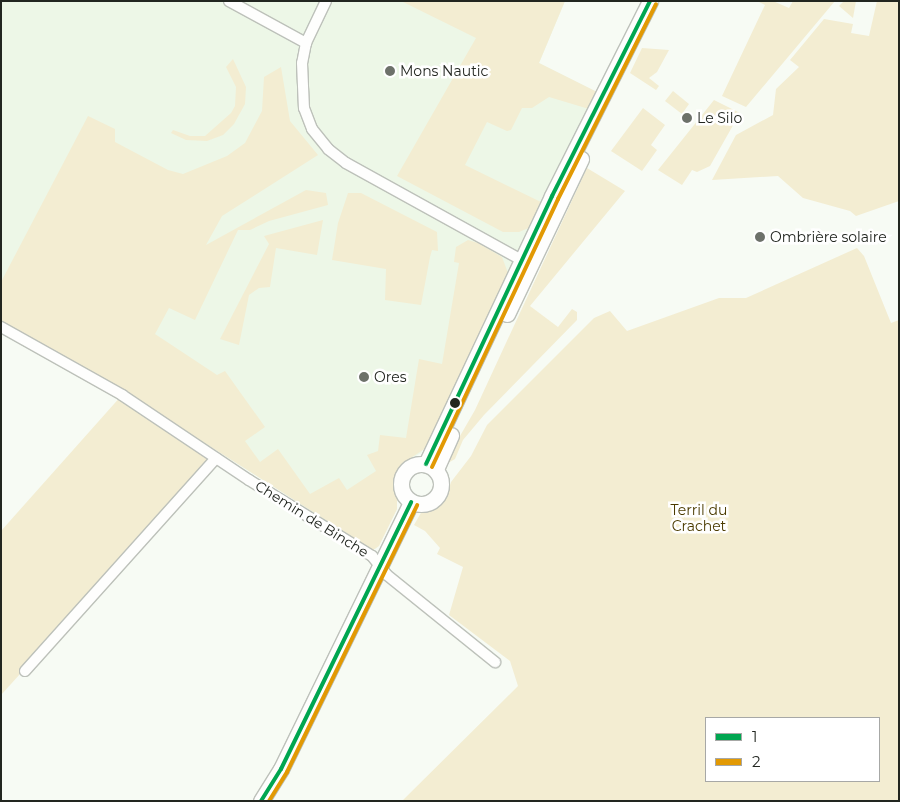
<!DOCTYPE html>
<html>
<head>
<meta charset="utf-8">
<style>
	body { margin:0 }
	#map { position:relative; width:900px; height:802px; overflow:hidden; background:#f7fbf4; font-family:Montserrat,sans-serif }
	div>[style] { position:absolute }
	.built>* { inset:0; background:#edf7e7 }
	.green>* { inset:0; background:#f3edd2 }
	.roads { filter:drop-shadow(1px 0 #bdc1ba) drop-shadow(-1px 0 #bdc1ba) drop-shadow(0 1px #bdc1ba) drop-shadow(0 -1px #bdc1ba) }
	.minor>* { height:10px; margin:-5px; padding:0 5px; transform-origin:5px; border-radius:5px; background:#fefefd }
	.secondary>* { height:15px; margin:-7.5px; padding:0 7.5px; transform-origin:7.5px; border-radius:7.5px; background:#fefefd }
	.secondary>.ring { margin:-7.5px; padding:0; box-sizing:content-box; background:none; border:15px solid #fefefd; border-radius:50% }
	.bus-1>* { height:4px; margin:-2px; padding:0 2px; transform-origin:2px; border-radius:2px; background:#00a651 }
	.bus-2>* { height:4px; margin:-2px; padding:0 2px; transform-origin:2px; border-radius:2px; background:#e29903 }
	.dots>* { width:14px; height:14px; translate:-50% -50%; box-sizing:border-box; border:2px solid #fff; border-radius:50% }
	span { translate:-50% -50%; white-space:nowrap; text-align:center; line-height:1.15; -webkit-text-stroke:5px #fff; paint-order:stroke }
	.poi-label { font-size:14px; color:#222620 }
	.left { translate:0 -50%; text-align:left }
	.park-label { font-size:14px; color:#4b3b00 }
	.street-label { font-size:14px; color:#222620 }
	.frame { position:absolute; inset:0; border:2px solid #222620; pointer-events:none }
	.legend { position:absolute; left:705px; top:717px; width:175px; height:65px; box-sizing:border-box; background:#fff; border:1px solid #a7a8a6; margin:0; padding:6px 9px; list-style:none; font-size:15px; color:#222620 }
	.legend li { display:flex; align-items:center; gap:10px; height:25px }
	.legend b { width:25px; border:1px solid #a7a8a6 }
</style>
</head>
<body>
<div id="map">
	<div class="built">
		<i style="clip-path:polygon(1px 1px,565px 1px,539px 63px,597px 92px,421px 453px,403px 463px,397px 472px,397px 509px,377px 548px,372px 550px,124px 391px,1px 327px)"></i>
	</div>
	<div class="green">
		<i style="clip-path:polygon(401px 1px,565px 1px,539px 63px,597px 92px,589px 109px,549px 97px,532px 108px,522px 108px,511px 130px,507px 131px,487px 122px,465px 165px,543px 203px,531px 227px,519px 232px,503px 232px,397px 176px,476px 38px)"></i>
		<i style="clip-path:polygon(757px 1px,773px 1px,789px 8px,793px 1px,835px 1px,746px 107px,722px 96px,765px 5px)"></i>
		<i style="clip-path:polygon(844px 1px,856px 1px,853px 18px,839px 6px)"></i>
		<i style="clip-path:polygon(877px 1px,899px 1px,899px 201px,856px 216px,850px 211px,803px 198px,778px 176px,712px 180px,736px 135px,773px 115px,776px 89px,799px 67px,790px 60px,824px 19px,853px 24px,851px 33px,869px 36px)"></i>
		<i style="clip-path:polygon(642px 48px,669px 50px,657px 72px,649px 78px,659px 86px,656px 90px,630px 73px)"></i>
		<i style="clip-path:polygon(233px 59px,246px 87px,245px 104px,234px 124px,223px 135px,207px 141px,186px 140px,171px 133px,173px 130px,190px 136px,205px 136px,231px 113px,235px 106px,236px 87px,226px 67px)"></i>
		<i style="clip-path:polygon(281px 67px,290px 121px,318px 155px,222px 216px,206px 245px,306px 190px,326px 193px,328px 205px,269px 221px,250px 230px,238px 230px,195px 320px,169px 308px,155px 334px,217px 375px,225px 371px,265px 427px,245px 441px,260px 462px,278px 449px,310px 494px,339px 478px,347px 490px,376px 471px,367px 455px,378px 451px,380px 435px,406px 438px,419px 359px,442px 364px,459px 263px,454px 262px,456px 247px,468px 240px,478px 243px,502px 257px,508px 273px,426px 448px,403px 463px,397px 472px,397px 509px,379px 546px,373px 550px,123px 391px,1px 321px,1px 282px,88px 116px,115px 129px,115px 142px,168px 170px,183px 174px,227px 156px,245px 143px,262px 111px,264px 77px)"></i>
		<i style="clip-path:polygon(673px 91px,689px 104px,682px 114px,665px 101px)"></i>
		<i style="clip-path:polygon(714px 100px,740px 113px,710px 166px,697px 172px,692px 170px,682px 185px,658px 170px)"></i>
		<i style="clip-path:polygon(643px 108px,665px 125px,651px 145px,657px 150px,642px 171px,611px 151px)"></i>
		<i style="clip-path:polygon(587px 168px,625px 191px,530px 306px,558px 327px,572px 309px,577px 312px,577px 320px,484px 415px,463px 440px,455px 459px,448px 463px,449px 455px,475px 410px)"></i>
		<i style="clip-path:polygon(348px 193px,361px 193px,437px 232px,438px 251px,432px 250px,430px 257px,421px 305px,385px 300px,386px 269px,332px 260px,338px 223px)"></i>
		<i style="clip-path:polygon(323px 220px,317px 255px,276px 248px,270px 287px,259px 288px,249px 295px,239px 345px,220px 339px,269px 244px,264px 236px)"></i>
		<i style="clip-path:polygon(evenodd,857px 248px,864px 256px,891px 323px,899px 320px,899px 801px,402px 801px,518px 686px,510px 661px,449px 615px,463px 567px,437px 554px,440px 548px,425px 531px,414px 525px,422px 511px,438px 505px,446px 497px,451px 482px,471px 456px,487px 425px,594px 318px,610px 311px,627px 331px,719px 298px,746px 298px,857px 248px,706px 718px,879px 718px,879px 781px,706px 781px,706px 718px)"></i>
		<i style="clip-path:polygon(122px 395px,216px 458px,1px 695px,1px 531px)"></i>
	</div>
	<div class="roads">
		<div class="minor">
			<i style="left:229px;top:1px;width:88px;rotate:28.6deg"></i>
			<i style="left:326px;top:1px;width:47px;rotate:115.5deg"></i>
			<i style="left:306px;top:43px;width:20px;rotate:101deg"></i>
			<i style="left:302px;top:63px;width:45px;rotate:87.5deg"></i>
			<i style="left:304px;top:108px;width:22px;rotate:69deg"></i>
			<i style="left:312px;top:129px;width:26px;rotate:51deg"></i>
			<i style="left:328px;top:149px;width:23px;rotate:38deg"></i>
			<i style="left:346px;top:163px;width:207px;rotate:28.9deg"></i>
			<i style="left:1px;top:327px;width:139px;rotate:29.3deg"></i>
			<i style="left:122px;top:395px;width:153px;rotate:33.8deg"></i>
			<i style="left:249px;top:480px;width:145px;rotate:31.7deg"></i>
			<i style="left:372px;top:556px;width:24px;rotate:52deg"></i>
			<i style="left:387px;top:575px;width:139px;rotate:38.9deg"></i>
			<i style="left:25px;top:671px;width:286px;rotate:-48.1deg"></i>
		</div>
		<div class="secondary">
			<i style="left:507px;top:314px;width:172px;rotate:-64.5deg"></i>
			<i class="ring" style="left:401px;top:464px;width:25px;height:25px"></i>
			<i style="left:426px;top:464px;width:296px;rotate:-64.8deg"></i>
			<i style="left:552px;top:196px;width:218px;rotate:-63.3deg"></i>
			<i style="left:436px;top:469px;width:37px;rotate:-66deg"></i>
			<i style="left:261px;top:801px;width:38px;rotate:-58deg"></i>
			<i style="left:281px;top:769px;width:297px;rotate:-64deg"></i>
		</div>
	</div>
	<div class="bus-1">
		<i style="left:426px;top:464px;width:296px;rotate:-64.8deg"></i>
		<i style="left:552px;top:196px;width:218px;rotate:-63.3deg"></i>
		<i style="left:261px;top:801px;width:38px;rotate:-58deg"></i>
		<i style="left:281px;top:769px;width:297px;rotate:-64deg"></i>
	</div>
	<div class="bus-2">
		<i style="left:432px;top:467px;width:296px;rotate:-64.8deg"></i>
		<i style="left:558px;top:199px;width:218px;rotate:-63.3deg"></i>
		<i style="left:269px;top:801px;width:34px;rotate:-58deg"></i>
		<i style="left:287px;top:772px;width:297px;rotate:-64deg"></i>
	</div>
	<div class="dots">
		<i style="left:390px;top:71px;background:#6d716a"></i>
		<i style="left:687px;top:118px;background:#6d716a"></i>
		<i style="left:760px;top:237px;background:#6d716a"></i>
		<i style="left:364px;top:377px;background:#6d716a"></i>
		<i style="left:455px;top:403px;background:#222620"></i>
	</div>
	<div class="poi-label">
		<span class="left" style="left:400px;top:71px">Mons Nautic</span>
		<span class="left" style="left:697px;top:118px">Le Silo</span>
		<span class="left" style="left:770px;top:237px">Ombrière solaire</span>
		<span class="left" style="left:374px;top:377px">Ores</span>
	</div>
	<div class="park-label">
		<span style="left:699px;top:518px">Terril du<br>Crachet</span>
	</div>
	<div class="street-label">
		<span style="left:312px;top:519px;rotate:32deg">Chemin de Binche</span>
	</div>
	<div class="frame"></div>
	<ul class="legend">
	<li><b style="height:6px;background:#00a651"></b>1</li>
	<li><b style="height:6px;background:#e29903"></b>2</li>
	</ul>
</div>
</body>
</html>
